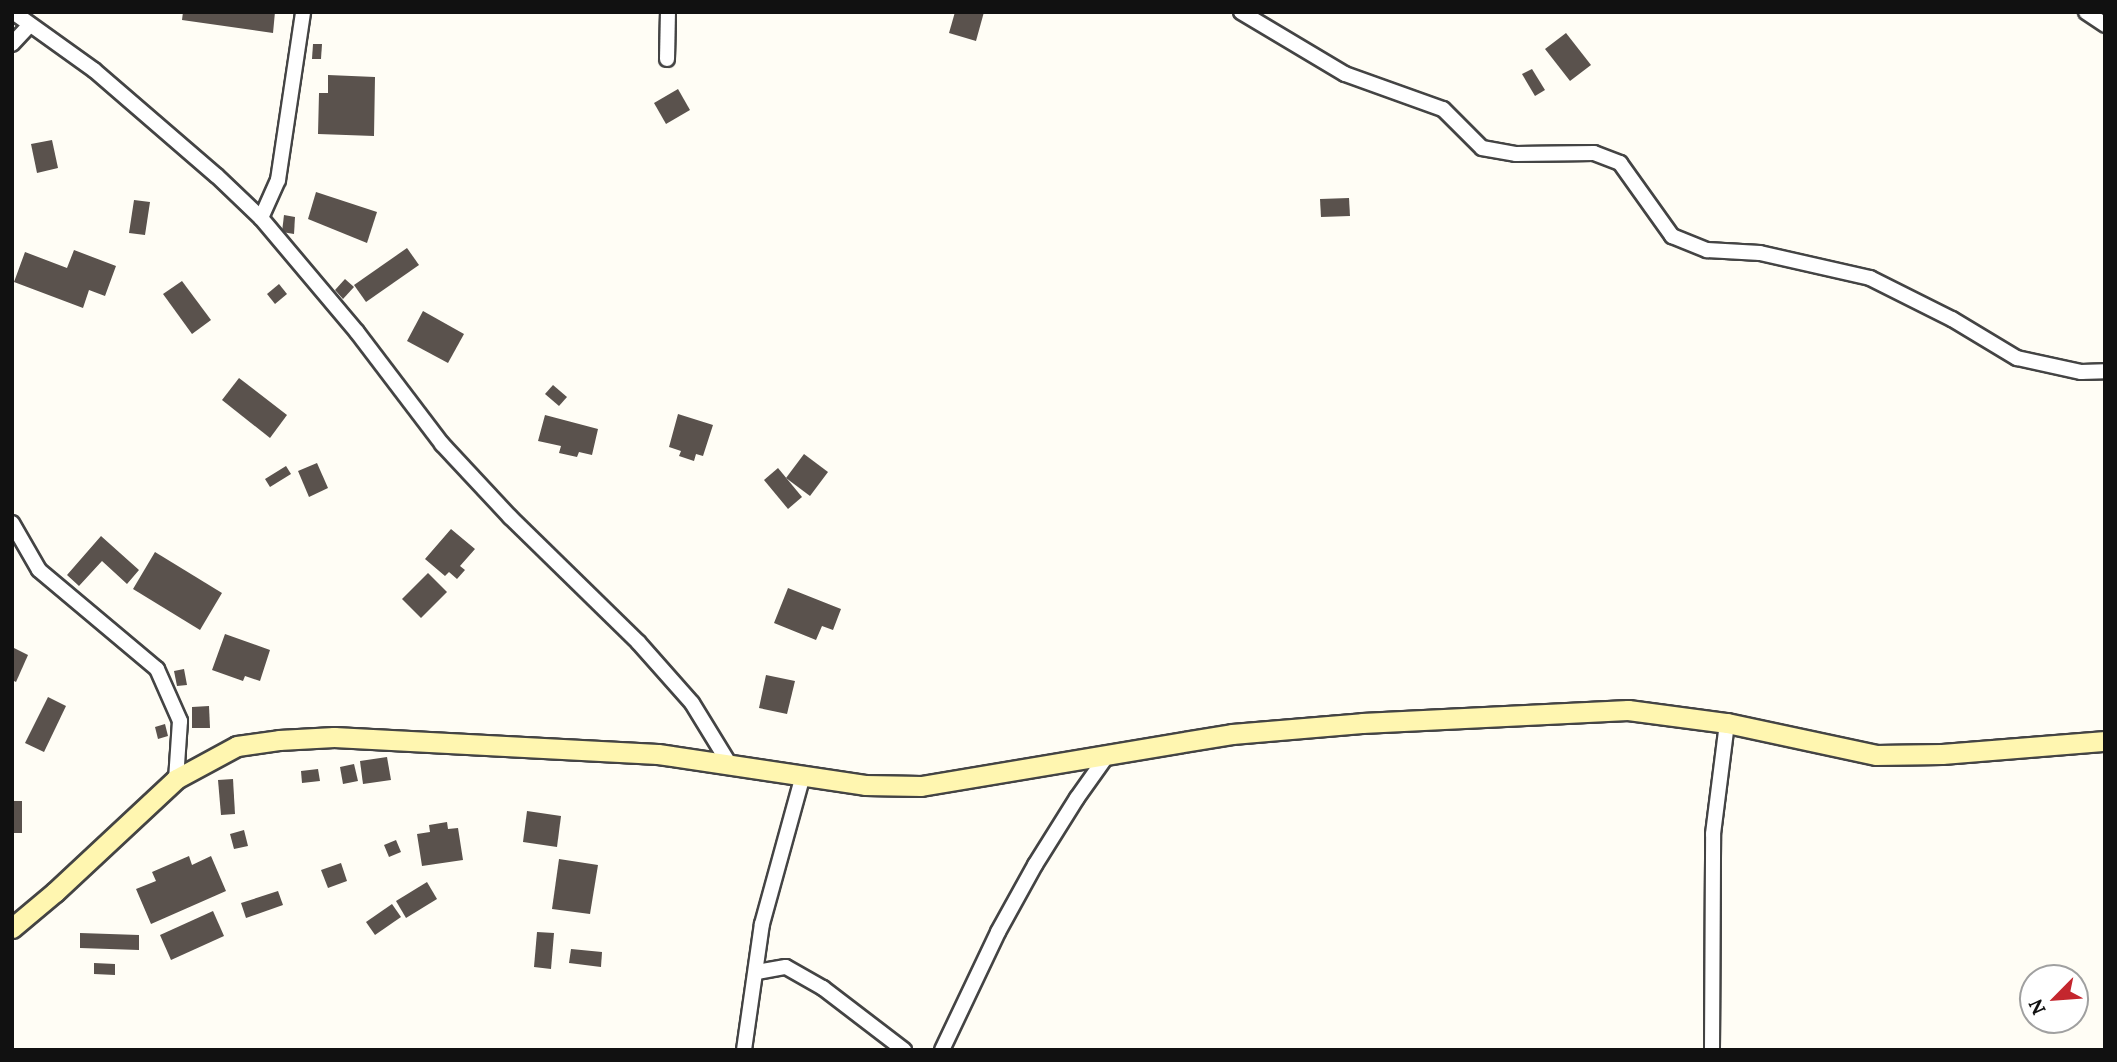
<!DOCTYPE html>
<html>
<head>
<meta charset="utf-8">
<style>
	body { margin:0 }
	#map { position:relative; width:2117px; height:1062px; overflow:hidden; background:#fffdf5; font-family:Lora,serif }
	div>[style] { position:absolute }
	.building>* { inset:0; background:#5a524d }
	.roads { filter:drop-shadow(2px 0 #444) drop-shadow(-2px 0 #444) drop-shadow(0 2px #444) drop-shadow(0 -2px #444) }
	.minor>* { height:14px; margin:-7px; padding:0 7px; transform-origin:7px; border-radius:7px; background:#fff }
	.secondary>* { height:19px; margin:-9.5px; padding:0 9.5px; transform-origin:9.5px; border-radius:9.5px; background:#fff6b0 }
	span { translate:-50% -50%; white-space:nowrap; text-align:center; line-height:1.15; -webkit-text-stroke:7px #fff; paint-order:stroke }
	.frame { position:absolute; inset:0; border:14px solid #111; pointer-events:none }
	.north { position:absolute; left:2019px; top:964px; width:70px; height:70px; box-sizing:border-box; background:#fff; border:2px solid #a0a0a0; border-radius:50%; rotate:245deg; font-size:19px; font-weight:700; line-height:28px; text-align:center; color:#111 }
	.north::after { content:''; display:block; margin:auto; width:24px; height:32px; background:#c4262e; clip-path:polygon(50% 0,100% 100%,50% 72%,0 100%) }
</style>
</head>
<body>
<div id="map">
	<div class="building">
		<i style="clip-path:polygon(183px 12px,275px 12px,273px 33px,182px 20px)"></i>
		<i style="clip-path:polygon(955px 12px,984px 12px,976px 41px,949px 33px)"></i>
		<i style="clip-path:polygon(1566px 33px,1591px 65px,1570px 81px,1545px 49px)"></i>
		<i style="clip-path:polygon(313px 44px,322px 44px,321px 59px,312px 59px)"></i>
		<i style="clip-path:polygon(1532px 69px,1545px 90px,1535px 96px,1522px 74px)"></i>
		<i style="clip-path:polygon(328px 75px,375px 77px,374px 136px,318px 134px,319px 93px,328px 93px)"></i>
		<i style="clip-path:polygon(678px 89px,690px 110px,666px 124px,654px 103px)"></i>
		<i style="clip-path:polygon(52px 140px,58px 168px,37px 173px,31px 144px)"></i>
		<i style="clip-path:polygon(316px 192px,377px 212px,367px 243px,308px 219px)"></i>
		<i style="clip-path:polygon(1349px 198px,1350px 216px,1321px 217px,1320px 199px)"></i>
		<i style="clip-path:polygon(134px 200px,150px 202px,145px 235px,129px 233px)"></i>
		<i style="clip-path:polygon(284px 215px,295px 217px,294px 234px,282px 232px)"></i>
		<i style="clip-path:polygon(407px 248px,419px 265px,366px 302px,354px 285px)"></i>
		<i style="clip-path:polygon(74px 250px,116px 266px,105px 296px,89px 290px,83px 308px,14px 282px,25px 252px,67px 268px)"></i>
		<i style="clip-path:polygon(345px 279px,354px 287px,343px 299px,335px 290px)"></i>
		<i style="clip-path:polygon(182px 281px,211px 320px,192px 334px,163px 294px)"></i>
		<i style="clip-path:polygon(279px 284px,287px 294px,275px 304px,267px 294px)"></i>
		<i style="clip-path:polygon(423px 311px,464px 334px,448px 363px,407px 341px)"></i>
		<i style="clip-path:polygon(239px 378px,287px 415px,270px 438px,222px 400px)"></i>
		<i style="clip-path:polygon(553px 385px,567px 397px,559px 406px,545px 394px)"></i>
		<i style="clip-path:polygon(678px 414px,713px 425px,703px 456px,696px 454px,694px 461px,679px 456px,681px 451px,669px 447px)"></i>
		<i style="clip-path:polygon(545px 415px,598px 429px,592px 455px,579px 452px,577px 457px,559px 453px,561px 446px,538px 441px)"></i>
		<i style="clip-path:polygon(804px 454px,828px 472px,810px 496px,786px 478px)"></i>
		<i style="clip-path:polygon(317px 463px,328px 488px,309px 497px,298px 471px)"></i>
		<i style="clip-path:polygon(286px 466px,291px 474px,270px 487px,265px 479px)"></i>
		<i style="clip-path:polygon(778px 468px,802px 497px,788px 509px,764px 480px)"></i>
		<i style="clip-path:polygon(451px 529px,475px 549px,460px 566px,465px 570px,457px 579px,449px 572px,445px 576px,425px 559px)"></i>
		<i style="clip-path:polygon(101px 536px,139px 570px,127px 584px,102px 561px,79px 586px,67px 575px)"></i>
		<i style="clip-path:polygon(155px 552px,222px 593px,200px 630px,133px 589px)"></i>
		<i style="clip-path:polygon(428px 573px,447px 592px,421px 618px,402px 599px)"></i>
		<i style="clip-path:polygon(788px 588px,841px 609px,833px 630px,822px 626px,816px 640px,774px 623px)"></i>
		<i style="clip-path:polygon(225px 634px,270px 650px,260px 681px,245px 676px,243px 681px,212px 670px)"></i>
		<i style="clip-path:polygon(12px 647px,28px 655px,16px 682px,12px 680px)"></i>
		<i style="clip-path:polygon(184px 669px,187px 685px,177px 686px,174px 671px)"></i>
		<i style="clip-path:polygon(766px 675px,795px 681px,787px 714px,759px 708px)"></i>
		<i style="clip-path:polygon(48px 697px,66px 706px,44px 752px,25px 743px)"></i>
		<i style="clip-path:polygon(209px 706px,210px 728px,192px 728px,192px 707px)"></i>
		<i style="clip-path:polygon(165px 724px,168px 736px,158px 739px,155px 727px)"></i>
		<i style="clip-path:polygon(387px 757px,391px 780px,363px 784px,360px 761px)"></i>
		<i style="clip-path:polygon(354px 764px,358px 781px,343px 784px,340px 767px)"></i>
		<i style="clip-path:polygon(318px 769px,320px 781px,302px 783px,301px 771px)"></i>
		<i style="clip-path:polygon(233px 779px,235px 814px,221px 815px,218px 780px)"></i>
		<i style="clip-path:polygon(12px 801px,22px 801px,22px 833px,12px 833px)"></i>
		<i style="clip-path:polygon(527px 811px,561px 816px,557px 847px,523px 842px)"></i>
		<i style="clip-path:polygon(447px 822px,448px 829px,458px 828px,463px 860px,422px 866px,417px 834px,430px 832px,429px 825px)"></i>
		<i style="clip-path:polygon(244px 830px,248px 846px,234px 849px,230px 834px)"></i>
		<i style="clip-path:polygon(396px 840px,401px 852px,389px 857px,384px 845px)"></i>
		<i style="clip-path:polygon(189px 856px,192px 865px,211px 856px,226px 891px,151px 924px,136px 889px,156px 881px,152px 872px)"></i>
		<i style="clip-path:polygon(559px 859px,598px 865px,590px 914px,552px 909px)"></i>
		<i style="clip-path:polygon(341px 863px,347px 881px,328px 888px,321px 870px)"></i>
		<i style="clip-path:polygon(427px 882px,437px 899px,406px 918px,396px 901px)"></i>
		<i style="clip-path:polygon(278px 891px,283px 905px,246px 918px,241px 903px)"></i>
		<i style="clip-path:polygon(392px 904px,401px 917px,375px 935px,366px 922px)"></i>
		<i style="clip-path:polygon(213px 911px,224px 936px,171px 960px,160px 935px)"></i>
		<i style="clip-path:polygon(537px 932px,554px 933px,551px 969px,534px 967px)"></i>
		<i style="clip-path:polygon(80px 933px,139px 935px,139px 950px,80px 948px)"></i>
		<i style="clip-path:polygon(571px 949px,602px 952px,601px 967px,569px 963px)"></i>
		<i style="clip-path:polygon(94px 963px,115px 964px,115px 975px,94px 974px)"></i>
	</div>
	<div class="roads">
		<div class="minor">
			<i style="left:13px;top:12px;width:100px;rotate:35.6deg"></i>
			<i style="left:94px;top:70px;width:162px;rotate:40.8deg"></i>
			<i style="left:217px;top:176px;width:61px;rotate:43.7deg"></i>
			<i style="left:261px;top:218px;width:149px;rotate:49.9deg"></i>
			<i style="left:357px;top:332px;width:141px;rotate:52.8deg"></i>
			<i style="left:442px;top:444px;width:100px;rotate:47deg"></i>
			<i style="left:510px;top:517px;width:179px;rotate:44.3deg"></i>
			<i style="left:638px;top:642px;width:81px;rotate:48.5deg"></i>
			<i style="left:692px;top:703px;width:73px;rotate:58.5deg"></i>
			<i style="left:1241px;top:12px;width:121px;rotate:30.8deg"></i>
			<i style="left:1345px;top:74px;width:104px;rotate:19.7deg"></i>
			<i style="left:1443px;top:109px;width:55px;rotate:45deg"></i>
			<i style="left:1482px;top:148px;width:35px;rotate:10deg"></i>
			<i style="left:1516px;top:154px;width:78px;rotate:-0.7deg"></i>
			<i style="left:1594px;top:153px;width:28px;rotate:21deg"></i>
			<i style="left:1620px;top:163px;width:90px;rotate:54.5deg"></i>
			<i style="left:1672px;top:236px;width:38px;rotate:22deg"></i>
			<i style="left:1707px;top:250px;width:53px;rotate:3.2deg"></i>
			<i style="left:1760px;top:253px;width:113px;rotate:12.8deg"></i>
			<i style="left:1870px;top:278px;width:92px;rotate:26.6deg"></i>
			<i style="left:1952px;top:319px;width:76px;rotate:31deg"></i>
			<i style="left:2017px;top:358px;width:66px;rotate:12.3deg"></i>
			<i style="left:2081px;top:372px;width:24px;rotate:-2deg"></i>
			<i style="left:2086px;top:12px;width:23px;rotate:34deg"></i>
			<i style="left:12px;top:44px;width:26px;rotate:-47deg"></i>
			<i style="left:667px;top:59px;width:47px;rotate:-88.8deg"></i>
			<i style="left:261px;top:218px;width:42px;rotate:-65.9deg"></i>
			<i style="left:278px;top:180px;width:170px;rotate:-81.5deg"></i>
			<i style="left:12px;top:523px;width:54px;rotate:60.1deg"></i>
			<i style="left:39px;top:570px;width:154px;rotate:40deg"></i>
			<i style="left:157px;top:669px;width:57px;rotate:66.1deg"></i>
			<i style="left:180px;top:721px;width:58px;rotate:93.9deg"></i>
			<i style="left:757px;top:972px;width:29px;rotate:-10deg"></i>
			<i style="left:786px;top:967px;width:43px;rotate:29.6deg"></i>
			<i style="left:823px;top:988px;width:102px;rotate:37.4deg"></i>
			<i style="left:744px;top:1050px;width:127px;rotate:-81.9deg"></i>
			<i style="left:762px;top:924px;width:155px;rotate:-74.6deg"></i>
			<i style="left:942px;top:1050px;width:131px;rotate:-64.6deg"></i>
			<i style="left:998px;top:932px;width:77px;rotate:-61.1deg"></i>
			<i style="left:1035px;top:865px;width:79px;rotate:-57.9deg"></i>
			<i style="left:1077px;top:798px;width:55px;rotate:-54.6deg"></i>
			<i style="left:1712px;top:1050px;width:216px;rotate:-89.7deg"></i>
			<i style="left:1713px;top:834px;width:112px;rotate:-82.8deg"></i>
		</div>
		<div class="secondary">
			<i style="left:12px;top:928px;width:56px;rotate:-39.9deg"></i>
			<i style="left:55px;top:892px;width:166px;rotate:-43deg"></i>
			<i style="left:176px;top:779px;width:69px;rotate:-28.4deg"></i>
			<i style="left:237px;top:746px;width:42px;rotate:-8.1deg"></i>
			<i style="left:279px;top:740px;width:55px;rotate:-3.1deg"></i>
			<i style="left:334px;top:737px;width:324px;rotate:3deg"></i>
			<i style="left:658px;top:754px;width:209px;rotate:8.5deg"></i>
			<i style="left:865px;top:785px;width:56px;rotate:1deg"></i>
			<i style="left:921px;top:786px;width:315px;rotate:-9.5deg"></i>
			<i style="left:1232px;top:734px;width:130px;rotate:-4.8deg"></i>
			<i style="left:1362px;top:723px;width:266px;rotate:-2.8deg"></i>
			<i style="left:1628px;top:710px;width:100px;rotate:7.5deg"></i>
			<i style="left:1727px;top:723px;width:152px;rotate:12.1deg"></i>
			<i style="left:1876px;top:755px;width:66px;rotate:-0.9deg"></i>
			<i style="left:1942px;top:754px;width:164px;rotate:-4.6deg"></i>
		</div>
	</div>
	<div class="frame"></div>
	<div class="north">N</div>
</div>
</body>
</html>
